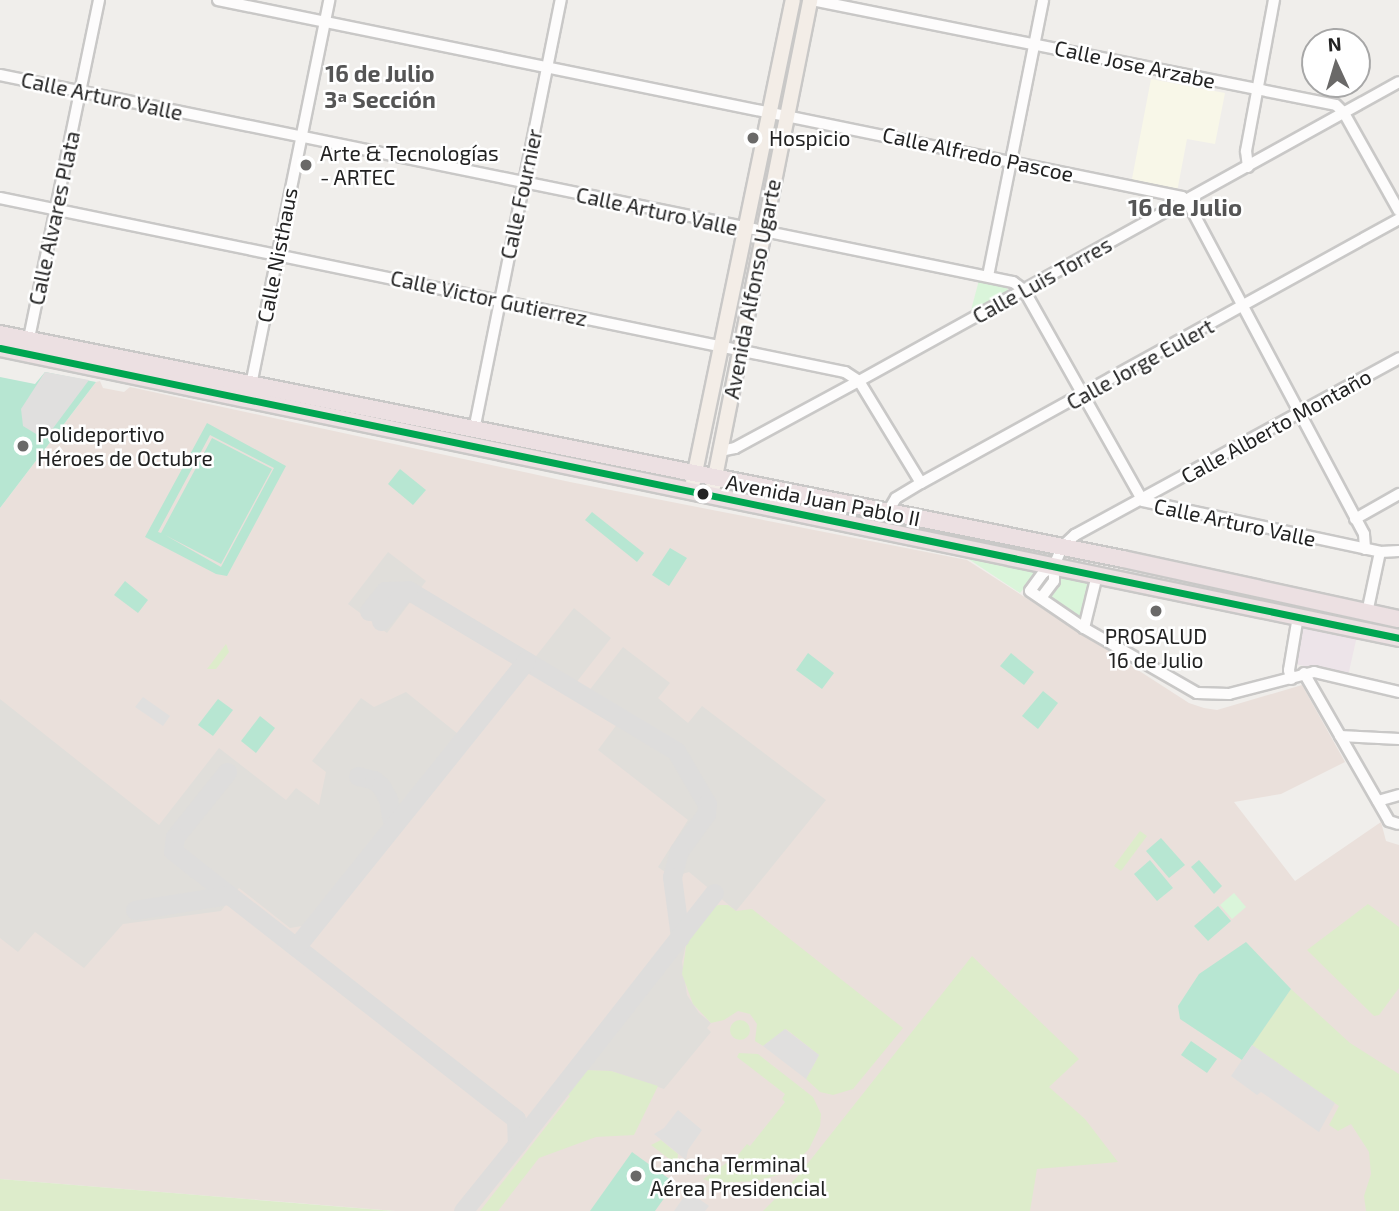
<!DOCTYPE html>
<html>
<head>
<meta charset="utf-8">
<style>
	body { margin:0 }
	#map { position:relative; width:1399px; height:1211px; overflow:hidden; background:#f0eeeb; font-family:"Exo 2",sans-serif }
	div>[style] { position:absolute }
	.industrial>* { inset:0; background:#ede4e9 }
	.education>* { inset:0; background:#f8f7e8 }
	.military>* { inset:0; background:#eae0db }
	.airport>* { inset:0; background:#e0deda }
	.grass>* { inset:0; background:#ddeccb }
	.round { border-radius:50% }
	.park>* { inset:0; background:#daf5da }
	.pitch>* { inset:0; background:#b7e6d2 }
	.parking>* { inset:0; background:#e0dfde }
	.taxiway>* { height:19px; margin:-9.5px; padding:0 9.5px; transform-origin:9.5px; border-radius:9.5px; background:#dedddc }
	.roads { filter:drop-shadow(2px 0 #c9c8c7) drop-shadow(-2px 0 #c9c8c7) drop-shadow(0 2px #c9c8c7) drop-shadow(0 -2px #c9c8c7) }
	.minor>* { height:10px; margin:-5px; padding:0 5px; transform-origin:5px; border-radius:5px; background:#fdfcfc }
	.major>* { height:14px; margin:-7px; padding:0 7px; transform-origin:7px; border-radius:7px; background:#f3ede7 }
	.highway>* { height:16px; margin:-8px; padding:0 8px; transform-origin:8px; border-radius:8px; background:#ece0e2 }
	.bus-1>* { height:7px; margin:-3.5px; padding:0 3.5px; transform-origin:3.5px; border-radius:3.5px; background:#00a651 }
	.dots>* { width:19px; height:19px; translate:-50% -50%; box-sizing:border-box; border:4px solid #fff; border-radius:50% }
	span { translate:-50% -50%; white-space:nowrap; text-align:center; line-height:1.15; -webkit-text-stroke:5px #fff; paint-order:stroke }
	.street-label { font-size:21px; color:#222 }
	.poi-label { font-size:21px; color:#222 }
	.left { translate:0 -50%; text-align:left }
	.neighbourhood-label { font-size:23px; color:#555; font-weight:700 }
	.quarter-label { font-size:24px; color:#555; font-weight:700 }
	.north { position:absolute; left:1301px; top:28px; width:70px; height:70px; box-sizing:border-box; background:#fff; border:2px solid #a7a7a7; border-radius:50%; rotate:356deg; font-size:19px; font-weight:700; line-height:28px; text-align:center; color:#222 }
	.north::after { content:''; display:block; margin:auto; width:24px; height:32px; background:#6a6968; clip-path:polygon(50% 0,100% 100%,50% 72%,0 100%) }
</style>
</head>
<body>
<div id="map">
	<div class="industrial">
		<i style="clip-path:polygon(1300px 623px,1357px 636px,1348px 676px,1291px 663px)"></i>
	</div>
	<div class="education">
		<i style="clip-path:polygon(1151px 79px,1225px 93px,1215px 144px,1187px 139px,1177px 192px,1131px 184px)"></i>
	</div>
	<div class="military">
		<i style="clip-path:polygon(100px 381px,103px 388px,124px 392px,130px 387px,570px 482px,967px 560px,1189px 703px,1204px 708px,1217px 710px,1302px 685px,1345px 762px,1281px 794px,1234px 802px,1295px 881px,1381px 822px,1386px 841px,1399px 845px,1399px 1211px,395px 1211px,0 1179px,0 508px,96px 382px)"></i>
	</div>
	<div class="airport">
		<i style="clip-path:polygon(388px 552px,426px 581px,387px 633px,348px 604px)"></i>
		<i style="clip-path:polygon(574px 608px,611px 638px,575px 684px,533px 660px)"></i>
		<i style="clip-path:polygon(623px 647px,670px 683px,658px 698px,688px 723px,702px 706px,826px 800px,736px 911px,689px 872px,672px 877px,658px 867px,688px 820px,598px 750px,618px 723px,666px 751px,673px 743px,588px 692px)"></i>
		<i style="clip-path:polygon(406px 692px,458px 734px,302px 926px,290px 928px,239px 888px,221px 911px,123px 924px,84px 968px,35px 932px,18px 952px,0 938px,0 699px,159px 825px,219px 748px,286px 800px,296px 788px,319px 805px,326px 772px,312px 761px,361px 698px,374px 707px)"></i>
		<i style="clip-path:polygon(687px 940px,682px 962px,687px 995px,699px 1013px,711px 1023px,707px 1028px,711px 1032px,664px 1089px,611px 1071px,585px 1070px)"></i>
	</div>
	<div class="grass">
		<i style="clip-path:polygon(226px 644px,229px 652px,216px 669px,207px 669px)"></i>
		<i style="clip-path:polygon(1140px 831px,1147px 836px,1121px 871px,1114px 866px)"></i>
		<i style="clip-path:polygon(1368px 904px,1399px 927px,1399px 988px,1379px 1015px,1374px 1016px,1307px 950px)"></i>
		<i style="clip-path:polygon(719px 905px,728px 905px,736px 911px,752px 909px,903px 1028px,853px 1089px,833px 1095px,820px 1092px,806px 1079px,819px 1055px,786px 1029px,763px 1046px,755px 1041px,757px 1024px,750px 1014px,738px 1011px,724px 1020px,711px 1023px,693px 1004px,682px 974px,687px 940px,711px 907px)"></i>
		<i style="clip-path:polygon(972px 956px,1079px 1059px,1049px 1087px,1085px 1119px,1118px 1162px,1037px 1169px,1030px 1211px,763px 1211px,797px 1177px)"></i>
		<i style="clip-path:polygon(1291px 989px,1350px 1043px,1399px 1074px,1399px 1211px,1366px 1211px,1364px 1196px,1371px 1174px,1369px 1152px,1351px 1124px,1338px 1131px,1329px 1125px,1339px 1106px,1252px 1045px)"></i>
		<i class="round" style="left:730px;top:1020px;width:20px;height:20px"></i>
		<i style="clip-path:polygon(739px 1053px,758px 1054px,813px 1097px,821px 1114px,820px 1126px,809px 1149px,785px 1173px,757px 1181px,714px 1183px,703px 1179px,738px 1155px,747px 1144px,750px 1146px,785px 1102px,782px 1099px,785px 1094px,737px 1057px)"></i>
		<i style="clip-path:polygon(585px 1070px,611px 1071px,658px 1086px,634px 1135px,596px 1137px,539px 1158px,498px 1211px,480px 1211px,570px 1096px,566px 1093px)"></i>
		<i style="clip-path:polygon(661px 1140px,678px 1154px,677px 1165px,651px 1145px)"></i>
		<i style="clip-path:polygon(0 1179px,394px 1211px,395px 1211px,0 1211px)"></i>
	</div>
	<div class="park">
		<i style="clip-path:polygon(979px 280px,1006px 286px,1009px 292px,970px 314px)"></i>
		<i style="clip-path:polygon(967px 558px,1037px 572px,1039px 574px,1032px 585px,1026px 586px,1020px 593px)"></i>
		<i style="clip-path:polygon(1059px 578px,1091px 583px,1081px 620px,1049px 598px)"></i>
		<i style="clip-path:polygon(1234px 893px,1246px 907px,1232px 919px,1220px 905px)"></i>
	</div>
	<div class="pitch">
		<i style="clip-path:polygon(45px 372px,96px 382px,0 508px,0 377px,35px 384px)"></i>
		<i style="clip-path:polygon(evenodd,207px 423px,286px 466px,227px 576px,216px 574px,145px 537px,207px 423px,210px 435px,274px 468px,221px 567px,165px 535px,221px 564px,272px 469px,212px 438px,161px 533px,158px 532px,210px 435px)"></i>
		<i style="clip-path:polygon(400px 469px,426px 490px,413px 505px,388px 484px)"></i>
		<i style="clip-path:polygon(592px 512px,644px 553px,637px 562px,585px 520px)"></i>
		<i style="clip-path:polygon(670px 548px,687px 558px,669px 586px,652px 575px)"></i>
		<i style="clip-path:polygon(125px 581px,148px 600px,138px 613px,114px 595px)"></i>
		<i style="clip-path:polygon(808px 653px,834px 673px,822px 689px,796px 670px)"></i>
		<i style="clip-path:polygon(1011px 653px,1034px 672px,1024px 685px,1000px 666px)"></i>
		<i style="clip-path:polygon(1043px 691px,1058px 703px,1038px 729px,1022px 716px)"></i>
		<i style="clip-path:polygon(218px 699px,233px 710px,213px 736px,198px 725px)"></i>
		<i style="clip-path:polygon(260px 716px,275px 728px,256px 753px,241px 741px)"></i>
		<i style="clip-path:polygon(1161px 838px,1185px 865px,1169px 878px,1146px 851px)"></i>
		<i style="clip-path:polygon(1150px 860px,1173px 888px,1157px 901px,1134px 874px)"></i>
		<i style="clip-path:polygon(1199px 860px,1222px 886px,1214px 894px,1191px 867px)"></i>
		<i style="clip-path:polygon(1218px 906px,1231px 921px,1208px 941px,1194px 926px)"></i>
		<i style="clip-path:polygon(1246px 942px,1291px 989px,1242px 1060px,1180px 1019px,1178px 1006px,1199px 974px)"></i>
		<i style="clip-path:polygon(1191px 1041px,1217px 1059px,1207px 1073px,1181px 1055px)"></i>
		<i style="clip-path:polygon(632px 1152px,675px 1183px,655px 1211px,590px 1211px)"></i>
	</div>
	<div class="parking">
		<i style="clip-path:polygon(45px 372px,89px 380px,48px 435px,41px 437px,23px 426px,21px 409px)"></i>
		<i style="clip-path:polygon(143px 697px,170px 716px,163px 726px,135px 707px)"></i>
		<i style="clip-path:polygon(785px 1029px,819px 1055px,806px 1079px,763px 1046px)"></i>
		<i style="clip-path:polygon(1252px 1045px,1335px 1103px,1319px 1132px,1261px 1092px,1257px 1095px,1231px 1076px)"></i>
		<i style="clip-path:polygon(678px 1110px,702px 1130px,688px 1150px,686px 1160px,654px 1134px,664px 1128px)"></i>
		<i style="clip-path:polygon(688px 1191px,709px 1206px,705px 1211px,674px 1211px)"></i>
	</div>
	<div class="taxiway">
		<i style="left:369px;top:611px;width:26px;rotate:-51deg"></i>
		<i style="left:385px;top:591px;width:23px;rotate:-2deg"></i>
		<i style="left:408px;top:590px;width:313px;rotate:31deg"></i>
		<i style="left:676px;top:751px;width:61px;rotate:59.7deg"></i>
		<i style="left:707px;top:804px;width:10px;rotate:96deg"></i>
		<i style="left:706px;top:814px;width:46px;rotate:126.1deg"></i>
		<i style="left:679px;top:851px;width:27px;rotate:105deg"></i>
		<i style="left:672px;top:877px;width:61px;rotate:82.4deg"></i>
		<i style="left:381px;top:621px;width:29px;rotate:-52deg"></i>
		<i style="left:399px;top:598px;width:12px;rotate:-42deg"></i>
		<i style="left:227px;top:772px;width:83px;rotate:128.7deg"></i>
		<i style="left:175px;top:837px;width:14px;rotate:98deg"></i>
		<i style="left:173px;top:851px;width:435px;rotate:38deg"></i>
		<i style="left:516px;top:1119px;width:25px;rotate:88deg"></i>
		<i style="left:517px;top:1144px;width:86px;rotate:128.9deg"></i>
		<i style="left:358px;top:776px;width:16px;rotate:14deg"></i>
		<i style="left:374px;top:780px;width:9px;rotate:41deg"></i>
		<i style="left:381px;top:786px;width:15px;rotate:62deg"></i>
		<i style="left:388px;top:799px;width:27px;rotate:80deg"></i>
		<i style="left:135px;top:910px;width:95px;rotate:-9.1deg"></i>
		<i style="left:296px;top:947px;width:367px;rotate:-51.2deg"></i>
		<i style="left:517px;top:1144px;width:319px;rotate:-51.9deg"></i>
	</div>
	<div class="roads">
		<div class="minor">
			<i style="left:218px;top:0;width:984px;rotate:11.55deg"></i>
			<i style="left:1182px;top:197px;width:6px;rotate:39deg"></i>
			<i style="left:1187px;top:201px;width:377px;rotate:62deg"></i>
			<i style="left:1364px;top:534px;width:15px;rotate:86deg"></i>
			<i style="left:812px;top:0;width:534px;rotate:11.33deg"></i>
			<i style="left:1336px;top:105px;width:11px;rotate:45deg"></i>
			<i style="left:1344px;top:113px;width:112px;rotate:60.7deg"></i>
			<i style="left:0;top:75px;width:1034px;rotate:11.55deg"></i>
			<i style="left:1013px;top:282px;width:14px;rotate:36deg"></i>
			<i style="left:1024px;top:290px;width:242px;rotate:60.6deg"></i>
			<i style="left:1143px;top:501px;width:242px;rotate:12.1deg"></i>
			<i style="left:1380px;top:552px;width:19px;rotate:-3deg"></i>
			<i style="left:1248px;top:167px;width:16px;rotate:-97deg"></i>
			<i style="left:1246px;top:151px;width:154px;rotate:-79.5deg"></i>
			<i style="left:0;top:198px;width:863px;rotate:11.64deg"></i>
			<i style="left:845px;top:372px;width:17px;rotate:33deg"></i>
			<i style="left:859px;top:381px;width:119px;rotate:58.7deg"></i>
			<i style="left:988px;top:276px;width:281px;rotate:-78.7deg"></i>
			<i style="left:28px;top:343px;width:350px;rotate:-78.3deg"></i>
			<i style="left:251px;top:385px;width:393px;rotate:-78.5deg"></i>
			<i style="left:474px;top:430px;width:439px;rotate:-78.6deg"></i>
			<i style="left:720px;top:451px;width:15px;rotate:-11deg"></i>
			<i style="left:735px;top:448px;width:141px;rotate:-28.4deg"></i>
			<i style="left:859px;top:381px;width:617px;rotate:-28.97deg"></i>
			<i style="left:887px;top:513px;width:17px;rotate:-59deg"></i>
			<i style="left:896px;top:498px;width:29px;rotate:-31deg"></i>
			<i style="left:921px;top:483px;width:546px;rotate:-28.91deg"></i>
			<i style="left:1355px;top:519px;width:51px;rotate:-29.6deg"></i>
			<i style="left:1054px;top:566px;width:13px;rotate:148deg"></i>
			<i style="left:1043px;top:573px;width:22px;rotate:126deg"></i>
			<i style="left:1030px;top:591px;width:65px;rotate:34.4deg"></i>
			<i style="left:1084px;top:628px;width:130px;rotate:29.9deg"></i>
			<i style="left:1197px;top:693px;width:32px;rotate:2deg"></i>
			<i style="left:1229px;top:694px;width:88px;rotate:-14.5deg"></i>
			<i style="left:1314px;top:672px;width:87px;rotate:13.2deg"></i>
			<i style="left:1054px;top:566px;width:21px;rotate:-67deg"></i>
			<i style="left:1062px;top:547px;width:18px;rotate:-43deg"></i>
			<i style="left:1075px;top:535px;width:369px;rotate:-28.6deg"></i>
			<i style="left:1041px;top:598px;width:21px;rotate:-53deg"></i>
			<i style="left:1054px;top:581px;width:15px;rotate:-90deg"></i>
			<i style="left:1367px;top:613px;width:62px;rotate:-78deg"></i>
			<i style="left:1084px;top:628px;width:55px;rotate:-76.2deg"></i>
			<i style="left:1304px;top:673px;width:171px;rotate:60.1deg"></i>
			<i style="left:1389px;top:821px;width:9px;rotate:18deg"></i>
			<i style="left:1291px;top:679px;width:9px;rotate:-103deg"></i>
			<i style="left:1289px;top:670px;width:55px;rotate:-80.5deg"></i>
			<i style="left:1340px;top:736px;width:59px;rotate:2.9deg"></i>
			<i style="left:1378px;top:801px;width:22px;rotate:-16deg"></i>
		</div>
		<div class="major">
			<i style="left:693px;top:482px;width:492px;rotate:-78.3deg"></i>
			<i style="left:713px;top:487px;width:497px;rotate:-78.7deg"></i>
		</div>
		<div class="highway">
			<i style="left:0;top:334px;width:1145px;rotate:11.33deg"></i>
			<i style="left:1123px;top:559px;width:282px;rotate:12.3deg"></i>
			<i style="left:0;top:348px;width:1429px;rotate:11.71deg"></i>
		</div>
	</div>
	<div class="bus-1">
		<i style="left:0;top:348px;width:1429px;rotate:11.71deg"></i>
	</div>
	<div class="dots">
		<i style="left:753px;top:138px;background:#6a6968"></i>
		<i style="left:306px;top:165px;background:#6a6968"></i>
		<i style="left:23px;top:446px;background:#6a6968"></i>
		<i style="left:703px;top:494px;background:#222"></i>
		<i style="left:1156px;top:611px;background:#6a6968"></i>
		<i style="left:636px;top:1176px;background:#6a6968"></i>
	</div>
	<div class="street-label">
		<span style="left:1135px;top:64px;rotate:12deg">Calle Jose Arzabe</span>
		<span style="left:102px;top:96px;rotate:12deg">Calle Arturo Valle</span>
		<span style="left:978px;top:154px;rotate:12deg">Calle Alfredo Pascoe</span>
		<span style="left:521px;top:194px;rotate:-78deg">Calle Fournier</span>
		<span style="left:657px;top:211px;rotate:12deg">Calle Arturo Valle</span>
		<span style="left:54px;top:218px;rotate:-78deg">Calle Alvares Plata</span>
		<span style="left:277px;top:255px;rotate:-79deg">Calle Nisthaus</span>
		<span style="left:1042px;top:280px;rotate:-29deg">Calle Luis Torres</span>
		<span style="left:752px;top:289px;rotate:-79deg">Avenida Alfonso Ugarte</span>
		<span style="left:489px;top:298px;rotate:12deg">Calle Victor Gutierrez</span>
		<span style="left:1140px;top:364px;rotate:-29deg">Calle Jorge Eulert</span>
		<span style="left:1276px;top:426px;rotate:-29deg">Calle Alberto Montaño</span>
		<span style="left:823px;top:500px;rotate:11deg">Avenida Juan Pablo II</span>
		<span style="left:1235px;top:522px;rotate:12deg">Calle Arturo Valle</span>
	</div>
	<div class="poi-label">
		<span class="left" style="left:769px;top:138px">Hospicio</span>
		<span class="left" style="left:320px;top:165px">Arte &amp; Tecnologías<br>- ARTEC</span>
		<span class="left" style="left:37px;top:446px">Polideportivo<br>Héroes de Octubre</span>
		<span style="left:1156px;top:648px">PROSALUD<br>16 de Julio</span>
		<span class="left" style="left:650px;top:1176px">Cancha Terminal<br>Aérea Presidencial</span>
	</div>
	<div class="neighbourhood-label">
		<span style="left:380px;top:86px">16 de Julio<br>3ª Sección</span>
	</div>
	<div class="quarter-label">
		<span style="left:1185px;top:207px">16 de Julio</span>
	</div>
	<div class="north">N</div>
</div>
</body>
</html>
